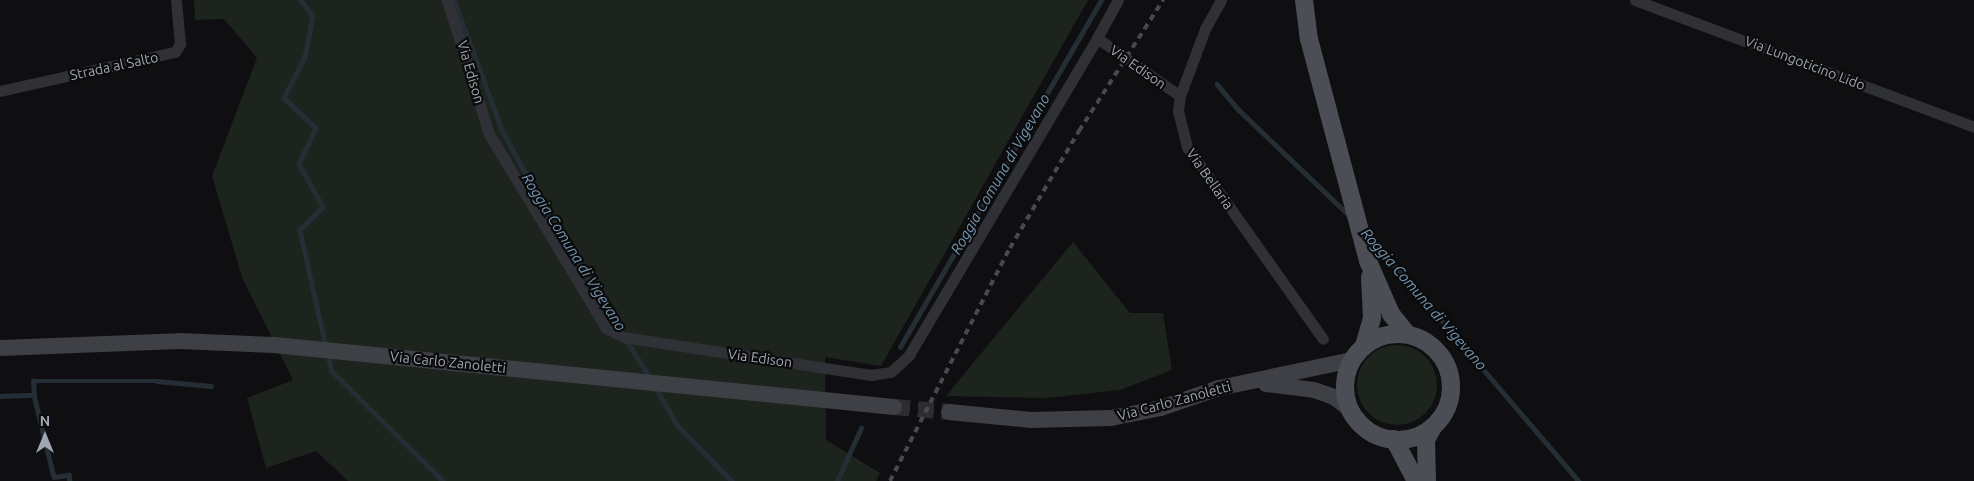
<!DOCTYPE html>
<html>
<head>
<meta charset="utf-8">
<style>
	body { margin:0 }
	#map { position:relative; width:1974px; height:481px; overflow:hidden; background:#0f0f11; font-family:Ubuntu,sans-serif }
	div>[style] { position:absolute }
	.green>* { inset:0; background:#1c241d }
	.round { border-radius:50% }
	.stream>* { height:4.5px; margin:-2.25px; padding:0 2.25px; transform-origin:2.25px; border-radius:2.25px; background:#262e35 }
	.secondary-tunnel>* { height:16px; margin-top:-8px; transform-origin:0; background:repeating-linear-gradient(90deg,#2c2d31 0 16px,transparent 0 24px) }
	.street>* { height:11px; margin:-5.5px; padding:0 5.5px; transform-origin:5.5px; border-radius:5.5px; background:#303136 }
	.secondary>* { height:16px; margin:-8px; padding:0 8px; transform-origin:8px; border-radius:8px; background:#3e4046 }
	.primary>* { height:18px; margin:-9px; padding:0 9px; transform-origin:9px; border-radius:9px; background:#4c4e55 }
	.primary>.ring { margin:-9px; padding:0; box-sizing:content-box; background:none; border:18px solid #4c4e55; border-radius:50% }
	.rail>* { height:4px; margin-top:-2px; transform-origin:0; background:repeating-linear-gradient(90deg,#47494f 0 6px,transparent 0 11px) }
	span { translate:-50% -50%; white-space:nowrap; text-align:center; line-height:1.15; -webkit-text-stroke:4.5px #0b0b0c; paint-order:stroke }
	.street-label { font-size:14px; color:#a0a6b3 }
	.water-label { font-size:15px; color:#7495b1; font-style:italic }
	.north { position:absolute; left:20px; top:411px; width:50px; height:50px; -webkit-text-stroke:4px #0b0b0c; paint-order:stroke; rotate:0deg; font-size:14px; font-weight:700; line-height:20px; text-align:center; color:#a0a6b3 }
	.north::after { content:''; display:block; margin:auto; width:18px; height:22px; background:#a0a6b3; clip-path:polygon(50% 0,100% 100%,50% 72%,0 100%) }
</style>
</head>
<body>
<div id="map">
	<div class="green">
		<i style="clip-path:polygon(194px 0,1088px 0,881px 366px,825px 357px,826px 440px,880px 473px,876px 481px,348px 481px,316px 451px,266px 468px,247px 398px,293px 380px,242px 277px,212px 176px,257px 58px,224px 19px,195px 20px)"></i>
		<i style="clip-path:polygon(1073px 242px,1130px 313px,1163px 313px,1172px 370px,1120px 390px,1047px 398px,946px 396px)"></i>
		<i class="round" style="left:1357px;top:345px;width:80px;height:80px"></i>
	</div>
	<div class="stream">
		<i style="left:301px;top:0;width:20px;rotate:53deg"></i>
		<i style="left:313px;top:16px;width:42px;rotate:101deg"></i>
		<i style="left:305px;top:57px;width:46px;rotate:117.1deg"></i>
		<i style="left:284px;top:98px;width:44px;rotate:43.2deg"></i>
		<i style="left:316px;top:128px;width:40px;rotate:115deg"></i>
		<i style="left:299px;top:164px;width:49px;rotate:60.8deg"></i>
		<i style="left:323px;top:207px;width:33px;rotate:135deg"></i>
		<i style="left:300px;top:230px;width:120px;rotate:77.5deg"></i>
		<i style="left:454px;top:0;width:139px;rotate:69.7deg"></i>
		<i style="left:502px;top:130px;width:90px;rotate:61.4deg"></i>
		<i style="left:545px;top:209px;width:200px;rotate:58.1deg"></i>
		<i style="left:1217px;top:84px;width:34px;rotate:50deg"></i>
		<i style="left:1239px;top:110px;width:152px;rotate:43.7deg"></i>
		<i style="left:1367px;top:233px;width:326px;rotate:49.5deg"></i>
		<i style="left:900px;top:347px;width:401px;rotate:-59.9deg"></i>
		<i style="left:328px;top:354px;width:17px;rotate:77deg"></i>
		<i style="left:332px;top:371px;width:156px;rotate:44.7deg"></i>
		<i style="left:656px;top:388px;width:44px;rotate:59.9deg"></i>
		<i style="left:678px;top:426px;width:77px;rotate:45.5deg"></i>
		<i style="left:34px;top:395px;width:84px;rotate:76.3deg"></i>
		<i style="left:54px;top:477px;width:15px;rotate:-8deg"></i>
		<i style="left:69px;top:475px;width:6px;rotate:81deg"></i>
		<i style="left:0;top:396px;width:34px;rotate:-2deg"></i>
		<i style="left:34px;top:395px;width:14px;rotate:-94deg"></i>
		<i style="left:33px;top:381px;width:124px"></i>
		<i style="left:157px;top:381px;width:54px;rotate:5.3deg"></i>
		<i style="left:837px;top:481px;width:58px;rotate:-65.6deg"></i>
	</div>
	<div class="secondary-tunnel">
		<i style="left:894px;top:407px;width:55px;rotate:5.2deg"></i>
	</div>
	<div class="street">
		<i style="left:447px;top:0;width:140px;rotate:72.6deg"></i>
		<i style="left:489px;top:134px;width:227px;rotate:58.9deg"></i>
		<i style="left:606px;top:328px;width:19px;rotate:28deg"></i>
		<i style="left:623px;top:337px;width:251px;rotate:8.7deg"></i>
		<i style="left:871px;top:375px;width:20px;rotate:-9deg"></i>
		<i style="left:891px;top:372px;width:25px;rotate:-43deg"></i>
		<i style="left:909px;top:355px;width:369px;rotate:-59.3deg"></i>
		<i style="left:1097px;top:38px;width:101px;rotate:34.9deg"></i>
		<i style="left:1221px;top:0;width:33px;rotate:119deg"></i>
		<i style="left:1205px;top:29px;width:72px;rotate:110.5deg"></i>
		<i style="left:1180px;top:96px;width:15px;rotate:98deg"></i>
		<i style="left:1178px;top:111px;width:37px;rotate:76deg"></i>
		<i style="left:1187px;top:147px;width:235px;rotate:54.7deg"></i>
		<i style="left:1635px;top:0;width:362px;rotate:20.5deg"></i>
		<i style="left:1097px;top:38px;width:43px;rotate:-61.1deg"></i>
		<i style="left:0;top:91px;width:179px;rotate:-12.6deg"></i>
		<i style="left:175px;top:52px;width:9px;rotate:-58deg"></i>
		<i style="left:180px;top:44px;width:44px;rotate:-95.2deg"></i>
	</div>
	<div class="secondary">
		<i style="left:0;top:348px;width:179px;rotate:-2.2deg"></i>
		<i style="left:179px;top:341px;width:95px;rotate:2.4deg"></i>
		<i style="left:274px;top:345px;width:623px;rotate:5.71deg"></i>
		<i style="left:1266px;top:384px;width:48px;rotate:7.1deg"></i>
		<i style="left:1314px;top:390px;width:21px;rotate:19deg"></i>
		<i style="left:1334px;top:397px;width:20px;rotate:37deg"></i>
		<i style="left:949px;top:412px;width:82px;rotate:5.6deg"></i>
		<i style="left:1031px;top:420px;width:80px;rotate:-1.4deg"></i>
		<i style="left:1111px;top:418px;width:51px;rotate:-11.3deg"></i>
		<i style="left:1161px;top:408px;width:61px;rotate:-19deg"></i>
		<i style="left:1219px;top:388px;width:136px;rotate:-11.9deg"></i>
	</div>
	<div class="primary">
		<i style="left:1304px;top:0;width:39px;rotate:83deg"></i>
		<i style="left:1309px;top:39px;width:230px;rotate:75.1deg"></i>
		<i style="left:1368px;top:261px;width:58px;rotate:66.5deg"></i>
		<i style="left:1391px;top:314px;width:26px;rotate:51deg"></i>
		<i class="ring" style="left:1345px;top:334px;width:88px;height:88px"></i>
		<i style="left:1364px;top:346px;width:29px;rotate:-74deg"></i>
		<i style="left:1372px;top:318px;width:41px;rotate:-92.8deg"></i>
		<i style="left:1394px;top:439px;width:47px;rotate:62.4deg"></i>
		<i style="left:1427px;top:481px;width:41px;rotate:-91.4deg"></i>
		<i style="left:1426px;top:440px;width:15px;rotate:-62deg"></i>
	</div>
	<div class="rail">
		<i style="left:890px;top:481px;width:262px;rotate:-62.8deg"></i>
		<i style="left:1010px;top:248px;width:136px;rotate:-59.5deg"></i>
		<i style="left:1079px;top:131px;width:156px;rotate:-57.3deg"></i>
	</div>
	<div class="street-label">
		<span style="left:1805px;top:63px;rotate:21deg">Via Lungoticino Lido</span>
		<span style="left:114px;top:66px;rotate:-12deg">Strada al Salto</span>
		<span style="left:1138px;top:67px;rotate:35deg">Via Edison</span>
		<span style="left:471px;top:72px;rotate:74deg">Via Edison</span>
		<span style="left:1210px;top:179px;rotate:55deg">Via Bellaria</span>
		<span style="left:760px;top:358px;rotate:8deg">Via Edison</span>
		<span style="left:448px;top:362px;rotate:6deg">Via Carlo Zanoletti</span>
		<span style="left:1174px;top:401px;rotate:-15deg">Via Carlo Zanoletti</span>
	</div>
	<div class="water-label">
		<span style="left:1000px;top:174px;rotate:-60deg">Roggia Comuna di Vigevano</span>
		<span style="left:574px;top:252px;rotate:58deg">Roggia Comuna di Vigevano</span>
		<span style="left:1424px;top:299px;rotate:49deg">Roggia Comuna di Vigevano</span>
	</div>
	<div class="north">N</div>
</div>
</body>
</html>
